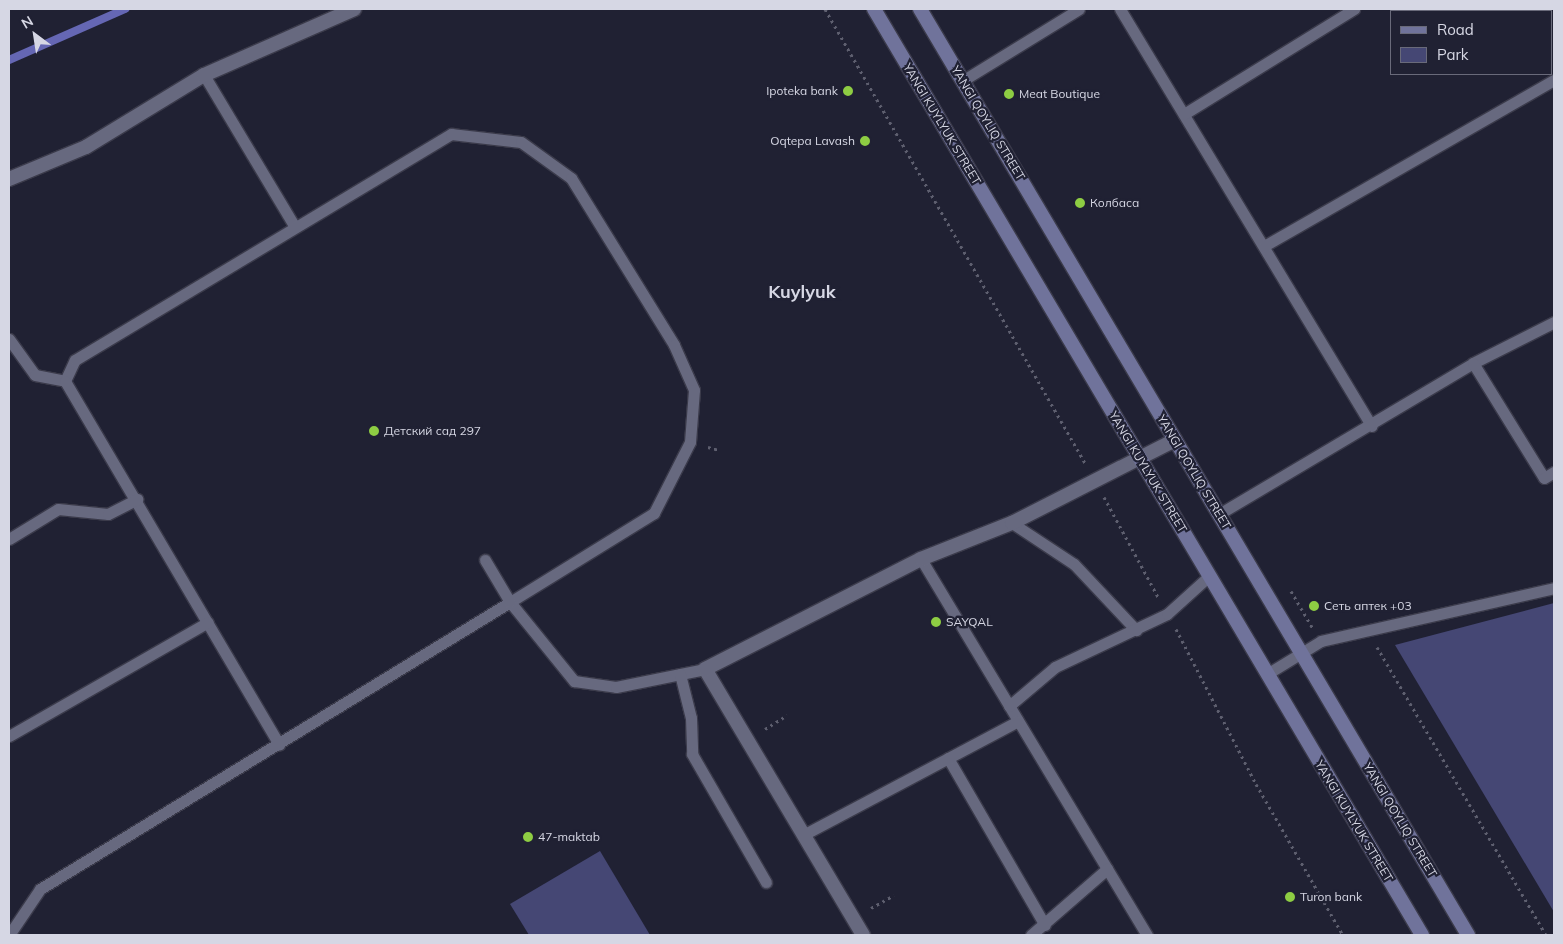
<!DOCTYPE html>
<html>
<head>
<meta charset="utf-8">
<style>
	body { margin:0 }
	#map { position:relative; width:1563px; height:944px; overflow:hidden; background:#202133; font-family:Mulish,sans-serif }
	div>[style] { position:absolute }
	.green>* { inset:0; background:#454774 }
	.stream>* { height:8px; margin:-4px; padding:0 4px; transform-origin:4px; border-radius:4px; background:#6567b4 }
	.path>* { height:3px; margin-top:-1.5px; transform-origin:0; background:repeating-linear-gradient(90deg,#5e5f6f 0 2.5px,transparent 0 6.5px) }
	.roads { filter:drop-shadow(1px 0 #3b3b4b) drop-shadow(-1px 0 #3b3b4b) drop-shadow(0 1px #3b3b4b) drop-shadow(0 -1px #3b3b4b) }
	.service>* { height:11px; margin:-5.5px; padding:0 5.5px; transform-origin:5.5px; border-radius:5.5px; background:#67697f }
	.minor>* { height:14px; margin:-7px; padding:0 7px; transform-origin:7px; border-radius:7px; background:#67697f }
	.secondary>* { height:14px; margin:-7px; padding:0 7px; transform-origin:7px; border-radius:7px; background:#70739b }
	.dots>* { width:14px; height:14px; translate:-50% -50%; box-sizing:border-box; border:2px solid #202133; border-radius:50% }
	span { translate:-50% -50%; white-space:nowrap; text-align:center; line-height:1.15; -webkit-text-stroke:4.5px #202133; paint-order:stroke }
	.poi-label { font-size:12px; color:#d6d7e4 }
	.right { translate:-100% -50%; text-align:right }
	.left { translate:0 -50%; text-align:left }
	.street-label { font-size:12px; color:#d6d7e4 }
	.district-label { font-size:18px; color:#d6d7e4; font-weight:700 }
	.frame { position:absolute; inset:0; border:10px solid #d6d7e4; pointer-events:none }
	.legend { position:absolute; left:1390px; top:10px; width:162px; height:65px; box-sizing:border-box; background:#202133; border:1px solid #696a7a; margin:0; padding:6px 9px; list-style:none; font-size:15px; color:#d6d7e4 }
	.legend li { display:flex; align-items:center; gap:10px; height:25px }
	.legend b { width:25px; border:1px solid #696a7a }
	.north { position:absolute; left:10px; top:10px; width:50px; height:50px; -webkit-text-stroke:4px #202133; paint-order:stroke; rotate:329deg; font-size:14px; font-weight:700; line-height:20px; text-align:center; color:#d6d7e4 }
	.north::after { content:''; display:block; margin:auto; width:18px; height:22px; background:#d6d7e4; clip-path:polygon(50% 0,100% 100%,50% 72%,0 100%) }
</style>
</head>
<body>
<div id="map">
	<div class="green">
		<i style="clip-path:polygon(1554px 603px,1554px 912px,1395px 645px)"></i>
		<i style="clip-path:polygon(600px 851px,650px 935px,529px 935px,510px 904px)"></i>
	</div>
	<div class="stream">
		<i style="left:9px;top:60px;width:127px;rotate:-23.7deg"></i>
	</div>
	<div class="path">
		<i style="left:825px;top:9px;width:523px;rotate:60.2deg"></i>
		<i style="left:708px;top:447px;width:11px;rotate:15deg"></i>
		<i style="left:1104px;top:497px;width:114px;rotate:61.6deg"></i>
		<i style="left:1291px;top:591px;width:42px;rotate:59.7deg"></i>
		<i style="left:1176px;top:629px;width:174px;rotate:62.7deg"></i>
		<i style="left:1256px;top:784px;width:174px;rotate:60.1deg"></i>
		<i style="left:1377px;top:647px;width:334px;rotate:59.6deg"></i>
		<i style="left:765px;top:729px;width:26px;rotate:-32deg"></i>
		<i style="left:871px;top:908px;width:26px;rotate:-29deg"></i>
	</div>
	<div class="roads">
		<div class="service">
			<i style="left:1120px;top:9px;width:487px;rotate:58.9deg"></i>
			<i style="left:204px;top:75px;width:177px;rotate:59.1deg"></i>
			<i style="left:962px;top:81px;width:137px;rotate:-31.6deg"></i>
			<i style="left:1184px;top:114px;width:200px;rotate:-31.7deg"></i>
			<i style="left:1264px;top:246px;width:334px;rotate:-29.8deg"></i>
			<i style="left:9px;top:339px;width:44px;rotate:54.2deg"></i>
			<i style="left:35px;top:375px;width:31px;rotate:11deg"></i>
			<i style="left:65px;top:381px;width:23px;rotate:-65deg"></i>
			<i style="left:75px;top:360px;width:439px;rotate:-31deg"></i>
			<i style="left:451px;top:134px;width:70px;rotate:6.5deg"></i>
			<i style="left:521px;top:142px;width:62px;rotate:35.8deg"></i>
			<i style="left:571px;top:178px;width:196px;rotate:58.3deg"></i>
			<i style="left:674px;top:345px;width:49px;rotate:66deg"></i>
			<i style="left:694px;top:390px;width:52px;rotate:94.4deg"></i>
			<i style="left:690px;top:442px;width:80px;rotate:116.9deg"></i>
			<i style="left:654px;top:513px;width:169px;rotate:148.3deg"></i>
			<i style="left:510px;top:602px;width:102px;rotate:51deg"></i>
			<i style="left:574px;top:681px;width:42px;rotate:8.1deg"></i>
			<i style="left:616px;top:687px;width:91px;rotate:-11.4deg"></i>
			<i style="left:1473px;top:363px;width:91px;rotate:-26.8deg"></i>
			<i style="left:65px;top:381px;width:422px;rotate:59.5deg"></i>
			<i style="left:1219px;top:514px;width:295px;rotate:-30.7deg"></i>
			<i style="left:1473px;top:363px;width:135px;rotate:58.3deg"></i>
			<i style="left:1544px;top:478px;width:12px;rotate:-31deg"></i>
			<i style="left:1012px;top:523px;width:74px;rotate:33.5deg"></i>
			<i style="left:1074px;top:564px;width:91px;rotate:46.8deg"></i>
			<i style="left:9px;top:539px;width:57px;rotate:-31.5deg"></i>
			<i style="left:58px;top:509px;width:50px;rotate:5.7deg"></i>
			<i style="left:108px;top:514px;width:33px;rotate:-27deg"></i>
			<i style="left:921px;top:559px;width:439px;rotate:59deg"></i>
			<i style="left:680px;top:674px;width:45px;rotate:76deg"></i>
			<i style="left:691px;top:718px;width:36px;rotate:88deg"></i>
			<i style="left:692px;top:754px;width:148px;rotate:60deg"></i>
			<i style="left:1267px;top:674px;width:63px;rotate:-31.4deg"></i>
			<i style="left:1321px;top:641px;width:239px;rotate:-12.8deg"></i>
			<i style="left:1009px;top:706px;width:60px;rotate:-40.3deg"></i>
			<i style="left:1055px;top:667px;width:124px;rotate:-25.3deg"></i>
			<i style="left:1167px;top:614px;width:57px;rotate:-42.1deg"></i>
			<i style="left:9px;top:736px;width:229px;rotate:-29.8deg"></i>
			<i style="left:948px;top:758px;width:193px;rotate:59.9deg"></i>
			<i style="left:803px;top:835px;width:243px;rotate:-27.9deg"></i>
			<i style="left:9px;top:935px;width:55px;rotate:-56deg"></i>
			<i style="left:40px;top:889px;width:551px;rotate:-31.41deg"></i>
			<i style="left:510px;top:602px;width:49px;rotate:-120.8deg"></i>
			<i style="left:1031px;top:935px;width:101px;rotate:-41deg"></i>
		</div>
		<div class="minor">
			<i style="left:9px;top:179px;width:83px;rotate:-22.6deg"></i>
			<i style="left:86px;top:147px;width:138px;rotate:-31.4deg"></i>
			<i style="left:204px;top:75px;width:164px;rotate:-23.7deg"></i>
			<i style="left:863px;top:935px;width:309px;rotate:-120.7deg"></i>
			<i style="left:705px;top:669px;width:242px;rotate:-27deg"></i>
			<i style="left:921px;top:559px;width:98px;rotate:-21.6deg"></i>
			<i style="left:1012px;top:523px;width:183px;rotate:-27deg"></i>
		</div>
		<div class="secondary">
			<i style="left:874px;top:9px;width:1076px;rotate:59.38deg"></i>
			<i style="left:920px;top:9px;width:1076px;rotate:59.38deg"></i>
		</div>
	</div>
	<div class="dots">
		<i style="left:848px;top:91px;background:#8ecd43"></i>
		<i style="left:1009px;top:94px;background:#8ecd43"></i>
		<i style="left:865px;top:141px;background:#8ecd43"></i>
		<i style="left:1080px;top:203px;background:#8ecd43"></i>
		<i style="left:374px;top:431px;background:#8ecd43"></i>
		<i style="left:1314px;top:606px;background:#8ecd43"></i>
		<i style="left:936px;top:622px;background:#8ecd43"></i>
		<i style="left:528px;top:837px;background:#8ecd43"></i>
		<i style="left:1290px;top:897px;background:#8ecd43"></i>
	</div>
	<div class="poi-label">
		<span class="right" style="left:838px;top:91px">Ipoteka bank</span>
		<span class="left" style="left:1019px;top:94px">Meat Boutique</span>
		<span class="right" style="left:855px;top:141px">Oqtepa Lavash</span>
		<span class="left" style="left:1090px;top:203px">Колбаса</span>
		<span class="left" style="left:384px;top:431px">Детский сад 297</span>
		<span class="left" style="left:1324px;top:606px">Сеть аптек +03</span>
		<span class="left" style="left:946px;top:622px">SAYQAL</span>
		<span class="left" style="left:538px;top:837px">47-maktab</span>
		<span class="left" style="left:1300px;top:897px">Turon bank</span>
	</div>
	<div class="street-label">
		<span style="left:988px;top:123px;rotate:59deg">YANGI QOYLIQ STREET</span>
		<span style="left:942px;top:124px;rotate:59deg">YANGI KUYLYUK STREET</span>
		<span style="left:1148px;top:472px;rotate:59deg">YANGI KUYLYUK STREET</span>
		<span style="left:1194px;top:472px;rotate:59deg">YANGI QOYLIQ STREET</span>
		<span style="left:1400px;top:820px;rotate:59deg">YANGI QOYLIQ STREET</span>
		<span style="left:1354px;top:821px;rotate:59deg">YANGI KUYLYUK STREET</span>
	</div>
	<div class="district-label">
		<span style="left:802px;top:292px">Kuylyuk</span>
	</div>
	<div class="frame"></div>
	<ul class="legend">
	<li><b style="height:6px;background:#70739b"></b>Road</li>
	<li><b style="height:14px;background:#454774"></b>Park</li>
	</ul>
	<div class="north">N</div>
</div>
</body>
</html>
